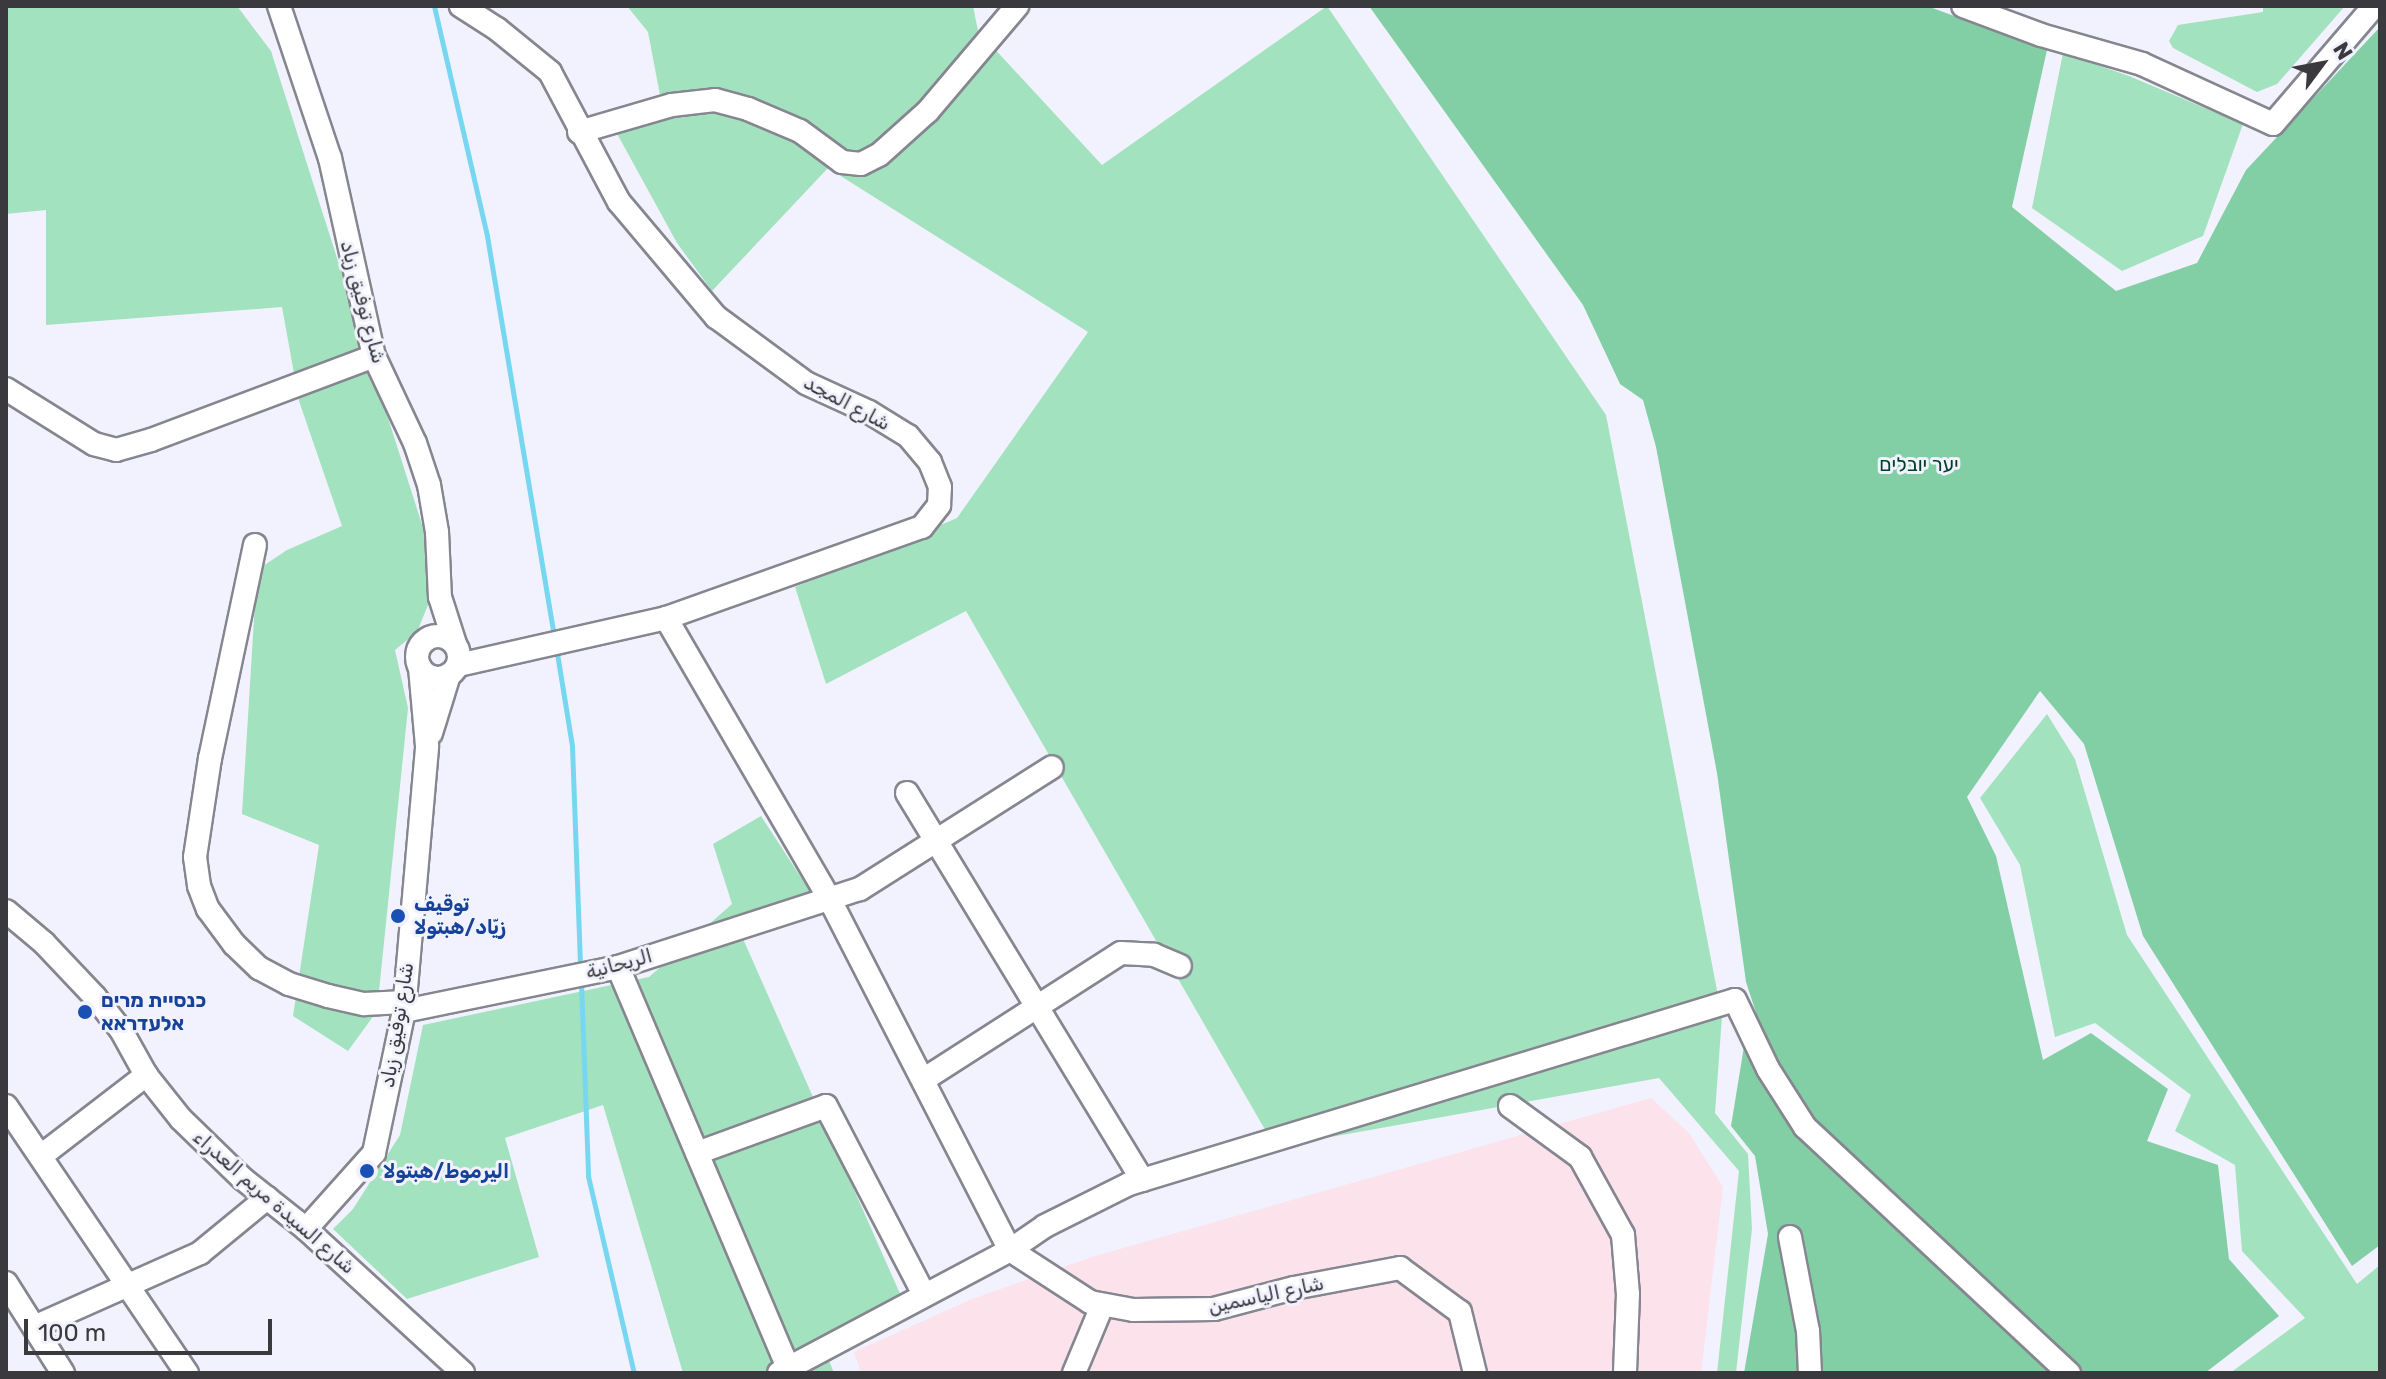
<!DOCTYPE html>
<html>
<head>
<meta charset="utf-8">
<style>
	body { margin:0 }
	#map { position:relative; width:2386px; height:1379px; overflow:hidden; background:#f2f2fe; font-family:Rubik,Vazirmatn,"Noto Sans Hebrew",sans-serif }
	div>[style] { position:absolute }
	.industrial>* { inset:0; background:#fbe2eb }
	.green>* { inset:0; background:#a3e2bf }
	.forest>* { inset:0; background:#82cfa6 }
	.stream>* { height:5px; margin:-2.5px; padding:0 2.5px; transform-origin:2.5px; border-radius:2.5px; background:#77d7f0 }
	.roads { filter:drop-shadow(2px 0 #868690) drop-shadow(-2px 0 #868690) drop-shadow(0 2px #868690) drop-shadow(0 -2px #868690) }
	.minor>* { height:22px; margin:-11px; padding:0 11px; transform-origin:11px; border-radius:11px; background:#fff }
	.minor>.ring { margin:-11px; padding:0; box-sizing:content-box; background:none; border:22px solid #fff; border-radius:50% }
	.dots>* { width:22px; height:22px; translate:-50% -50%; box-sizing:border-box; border:4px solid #f2f2fe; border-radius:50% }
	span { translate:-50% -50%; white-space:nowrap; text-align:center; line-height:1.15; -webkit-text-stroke:6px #f2f2fe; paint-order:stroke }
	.street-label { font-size:20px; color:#3a3a3e }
	.park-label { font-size:20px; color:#004026 }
	.transit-label { font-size:20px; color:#164399; font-weight:700 }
	.left { translate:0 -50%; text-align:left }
	.frame { position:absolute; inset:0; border:8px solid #3a3a3e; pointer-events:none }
	.north { position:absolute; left:2282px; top:24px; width:80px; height:80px; -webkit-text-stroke:6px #f2f2fe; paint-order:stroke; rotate:58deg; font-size:22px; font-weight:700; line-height:32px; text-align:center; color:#3a3a3e }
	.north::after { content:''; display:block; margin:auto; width:28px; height:36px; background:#3a3a3e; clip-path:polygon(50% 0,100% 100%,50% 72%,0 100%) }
	.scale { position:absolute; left:24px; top:1319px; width:248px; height:36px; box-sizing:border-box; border:4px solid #3a3a3e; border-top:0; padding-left:10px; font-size:24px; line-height:28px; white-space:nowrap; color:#3a3a3e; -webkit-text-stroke:6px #f2f2fe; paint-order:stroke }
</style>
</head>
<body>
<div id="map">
	<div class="industrial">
		<i style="clip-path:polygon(1651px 1098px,1689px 1133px,1723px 1187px,1701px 1373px,861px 1373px,854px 1352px,972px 1299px,1092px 1257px)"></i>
	</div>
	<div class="green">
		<i style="clip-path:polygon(6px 6px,237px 6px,271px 51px,426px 537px,430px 600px,417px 632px,395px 650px,408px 708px,377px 1011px,348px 1051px,293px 1016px,319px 845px,242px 814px,257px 570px,287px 550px,342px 526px,299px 401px,282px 307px,46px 325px,46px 210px,6px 214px)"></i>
		<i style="clip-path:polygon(627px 6px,973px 6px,978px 31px,1102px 165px,1327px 6px,1606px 415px,1722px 1016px,1715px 1113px,1748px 1154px,1752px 1229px,1736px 1373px,1717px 1373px,1739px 1171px,1659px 1078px,1275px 1147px,966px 611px,826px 684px,795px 587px,957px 518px,1088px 332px,828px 168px,712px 291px,677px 243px,615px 130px,663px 111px,648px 32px)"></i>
		<i style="clip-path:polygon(2263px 6px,2345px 6px,2277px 84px,2257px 92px,2173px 48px,2169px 41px,2178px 25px,2263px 12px)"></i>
		<i style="clip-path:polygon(2063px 53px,2129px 76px,2243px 124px,2203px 236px,2122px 271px,2032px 208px)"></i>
		<i style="clip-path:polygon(2047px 714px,2075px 759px,2127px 935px,2357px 1284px,2380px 1265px,2380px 1373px,2230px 1373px,2305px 1318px,2242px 1251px,2235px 1165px,2175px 1131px,2191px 1095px,2095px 1023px,2055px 1037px,2020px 865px,1980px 798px)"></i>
		<i style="clip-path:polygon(761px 816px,815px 899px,740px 932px,909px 1314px,826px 1353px,834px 1373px,683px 1373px,603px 1105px,505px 1138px,539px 1257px,407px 1299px,333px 1229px,353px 1209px,400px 1135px,423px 1025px,649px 977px,732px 904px,713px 844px)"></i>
	</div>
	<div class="forest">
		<i style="clip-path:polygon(1369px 6px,1927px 6px,2047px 50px,2012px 207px,2116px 291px,2197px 263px,2246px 170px,2380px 27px,2380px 1245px,2352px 1266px,2143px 936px,2084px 744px,2040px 691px,1967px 797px,1996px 856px,2043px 1060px,2091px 1033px,2168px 1089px,2147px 1141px,2218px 1165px,2229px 1259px,2279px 1316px,2205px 1373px,1744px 1373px,1768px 1234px,1755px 1156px,1731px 1126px,1746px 1034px,1760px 1025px,1746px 982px,1717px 773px,1656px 447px,1643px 400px,1620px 384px,1583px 305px)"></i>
	</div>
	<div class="stream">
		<i style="left:434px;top:6px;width:236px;rotate:77deg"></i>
		<i style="left:487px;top:236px;width:407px;rotate:80.5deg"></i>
		<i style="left:556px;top:647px;width:100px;rotate:80.8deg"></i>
		<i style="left:572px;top:746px;width:222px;rotate:87.9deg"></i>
		<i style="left:581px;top:982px;width:194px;rotate:87.9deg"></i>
		<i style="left:588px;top:1176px;width:202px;rotate:76.9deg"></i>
	</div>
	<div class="roads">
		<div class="minor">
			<i style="left:279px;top:6px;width:160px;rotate:71.5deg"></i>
			<i style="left:330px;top:158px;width:203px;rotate:77.5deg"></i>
			<i style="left:374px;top:356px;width:96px;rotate:64.8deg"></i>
			<i style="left:415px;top:443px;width:44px;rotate:71.6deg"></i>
			<i style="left:429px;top:485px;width:48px;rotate:80.3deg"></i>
			<i style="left:437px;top:532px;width:65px;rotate:87.4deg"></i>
			<i style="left:440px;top:597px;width:49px;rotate:72.3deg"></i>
			<i style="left:1963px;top:6px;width:83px;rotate:20.4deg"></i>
			<i style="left:2041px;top:35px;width:105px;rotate:16deg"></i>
			<i style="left:2142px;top:64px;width:144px;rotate:24.6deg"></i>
			<i style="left:2273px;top:124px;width:155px;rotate:-49.4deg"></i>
			<i style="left:579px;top:132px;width:97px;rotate:-16.2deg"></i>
			<i style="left:672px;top:105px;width:43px;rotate:-6.6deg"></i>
			<i style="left:715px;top:100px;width:34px;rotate:15deg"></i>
			<i style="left:748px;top:109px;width:56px;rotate:22.9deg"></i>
			<i style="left:800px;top:131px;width:52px;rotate:36.4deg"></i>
			<i style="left:842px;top:162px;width:19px;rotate:6deg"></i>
			<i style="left:861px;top:164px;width:20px;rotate:-27deg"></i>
			<i style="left:879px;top:155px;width:66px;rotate:-41.9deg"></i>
			<i style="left:928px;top:111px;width:138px;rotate:-49.7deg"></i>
			<i style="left:6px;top:389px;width:104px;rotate:32deg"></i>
			<i style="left:94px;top:444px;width:23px;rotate:15deg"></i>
			<i style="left:116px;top:450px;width:36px;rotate:-16deg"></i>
			<i style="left:151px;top:440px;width:238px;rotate:-20.6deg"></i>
			<i style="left:255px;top:545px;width:218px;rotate:101.9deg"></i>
			<i style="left:210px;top:758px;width:100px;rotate:98.6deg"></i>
			<i style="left:195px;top:857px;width:29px;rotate:82deg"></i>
			<i style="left:199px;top:886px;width:25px;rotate:69deg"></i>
			<i style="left:208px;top:909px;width:44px;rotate:53.4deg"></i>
			<i style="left:234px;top:944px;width:35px;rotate:44deg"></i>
			<i style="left:259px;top:968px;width:34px;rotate:28deg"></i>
			<i style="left:289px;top:984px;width:41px;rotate:17.1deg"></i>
			<i style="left:328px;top:996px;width:37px;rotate:13deg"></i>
			<i style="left:364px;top:1004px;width:41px;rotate:-2.8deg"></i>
			<i style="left:666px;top:618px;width:324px;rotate:59.8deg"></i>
			<i style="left:829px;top:898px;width:396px;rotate:62.8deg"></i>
			<i style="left:1010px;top:1250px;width:95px;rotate:33deg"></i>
			<i style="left:1090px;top:1302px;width:44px;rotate:10.5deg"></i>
			<i style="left:1133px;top:1310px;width:81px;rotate:-0.7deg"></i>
			<i style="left:1214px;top:1309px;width:83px;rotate:-14.7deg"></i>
			<i style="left:1294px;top:1288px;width:108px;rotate:-10.7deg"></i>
			<i style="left:1400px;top:1268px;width:74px;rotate:36.3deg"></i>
			<i style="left:1460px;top:1312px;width:63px;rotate:76.2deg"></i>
			<i class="ring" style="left:417px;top:636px;width:20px;height:20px"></i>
			<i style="left:458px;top:665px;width:213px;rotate:-12.7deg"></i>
			<i style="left:666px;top:618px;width:272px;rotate:-19.6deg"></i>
			<i style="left:922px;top:527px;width:28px;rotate:-52deg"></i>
			<i style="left:939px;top:505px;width:18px;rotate:-87deg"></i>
			<i style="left:940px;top:487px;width:27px;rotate:-112deg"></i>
			<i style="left:930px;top:462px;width:34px;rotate:-130deg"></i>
			<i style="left:908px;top:436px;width:46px;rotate:-148.4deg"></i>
			<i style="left:869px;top:412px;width:69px;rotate:-155.3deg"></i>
			<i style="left:806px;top:383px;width:112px;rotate:-143.7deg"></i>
			<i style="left:716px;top:317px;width:150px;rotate:-130.1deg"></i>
			<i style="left:619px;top:202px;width:147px;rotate:-118deg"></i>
			<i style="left:550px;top:72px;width:68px;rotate:-140.9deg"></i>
			<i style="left:497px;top:29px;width:43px;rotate:-147.4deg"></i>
			<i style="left:431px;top:733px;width:61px;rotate:-72.8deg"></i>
			<i style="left:907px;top:793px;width:453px;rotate:58.7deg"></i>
			<i style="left:6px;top:911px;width:50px;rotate:40.1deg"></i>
			<i style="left:44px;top:943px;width:74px;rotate:46.6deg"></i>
			<i style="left:95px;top:997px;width:42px;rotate:51.8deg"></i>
			<i style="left:121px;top:1030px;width:51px;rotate:60.9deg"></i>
			<i style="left:146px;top:1075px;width:56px;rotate:51.5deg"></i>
			<i style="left:181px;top:1119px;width:86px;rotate:44.1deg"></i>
			<i style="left:243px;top:1179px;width:80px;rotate:38.4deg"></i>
			<i style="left:306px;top:1229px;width:213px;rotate:42.5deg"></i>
			<i style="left:618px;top:967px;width:436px;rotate:67deg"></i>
			<i style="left:404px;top:1011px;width:218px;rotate:-11.6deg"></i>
			<i style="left:618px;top:967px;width:254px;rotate:-17.9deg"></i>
			<i style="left:860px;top:889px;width:227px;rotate:-32.4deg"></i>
			<i style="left:923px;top:1080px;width:235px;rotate:-32.7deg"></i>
			<i style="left:1121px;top:953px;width:33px;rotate:3deg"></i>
			<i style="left:1154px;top:955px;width:28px;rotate:23deg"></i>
			<i style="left:6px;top:1106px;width:323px;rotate:55.9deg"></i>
			<i style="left:1510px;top:1106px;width:87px;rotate:36.1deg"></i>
			<i style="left:1580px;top:1157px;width:89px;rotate:61.1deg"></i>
			<i style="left:1623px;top:1235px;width:59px;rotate:85.2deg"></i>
			<i style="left:1628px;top:1294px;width:79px;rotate:92.2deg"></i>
			<i style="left:697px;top:1153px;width:137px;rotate:-20deg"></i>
			<i style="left:826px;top:1106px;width:212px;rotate:62.5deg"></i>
			<i style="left:41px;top:1156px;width:133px;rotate:-37.6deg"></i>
			<i style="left:306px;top:1229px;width:102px;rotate:-48.2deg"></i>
			<i style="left:374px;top:1153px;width:145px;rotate:-78.1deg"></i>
			<i style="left:404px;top:1011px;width:266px;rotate:-85deg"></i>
			<i style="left:427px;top:746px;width:79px;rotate:-95.1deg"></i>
			<i style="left:1790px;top:1237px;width:96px;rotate:79.2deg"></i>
			<i style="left:1808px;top:1331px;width:42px;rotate:87.3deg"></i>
			<i style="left:6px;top:1283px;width:107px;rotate:57.7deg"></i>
			<i style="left:34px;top:1327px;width:182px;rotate:-24deg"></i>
			<i style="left:200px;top:1253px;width:87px;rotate:-39.4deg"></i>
			<i style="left:779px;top:1373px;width:262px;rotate:-28deg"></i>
			<i style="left:1010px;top:1250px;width:42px;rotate:-34.4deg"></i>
			<i style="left:1045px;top:1226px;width:94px;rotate:-26.6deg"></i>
			<i style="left:1129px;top:1184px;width:633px;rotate:-16.89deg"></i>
			<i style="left:1735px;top:1000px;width:76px;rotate:64.4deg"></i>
			<i style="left:1768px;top:1069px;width:69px;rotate:57.5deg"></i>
			<i style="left:1805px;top:1127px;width:361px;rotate:43deg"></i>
			<i style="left:1074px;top:1373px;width:73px;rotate:-67.3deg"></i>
		</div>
	</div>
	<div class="dots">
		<i style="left:398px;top:916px;background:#1a4fb4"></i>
		<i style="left:85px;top:1012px;background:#1a4fb4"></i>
		<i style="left:367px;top:1171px;background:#1a4fb4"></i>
	</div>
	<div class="street-label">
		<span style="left:363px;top:302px;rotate:75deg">شارع توفيق زياد</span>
		<span style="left:847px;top:403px;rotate:28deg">شارع المجد</span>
		<span style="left:619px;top:964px;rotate:-15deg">الريحانية</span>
		<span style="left:397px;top:1025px;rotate:-81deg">شارع توفيق زياد</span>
		<span style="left:274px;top:1202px;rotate:41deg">شارع السيدة مريم العدراء</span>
		<span style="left:1266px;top:1295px;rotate:-12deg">شارع الياسمين</span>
	</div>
	<div class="park-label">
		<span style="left:1919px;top:464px">יער יובלים</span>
	</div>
	<div class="transit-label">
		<span class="left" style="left:414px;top:916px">توقيف<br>زيّاد/هبتولا</span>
		<span class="left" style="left:101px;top:1012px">כנסיית מרים<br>אלעדראא</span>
		<span class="left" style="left:383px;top:1171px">اليرموط/هبتولا</span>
	</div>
	<div class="frame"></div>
	<div class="north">N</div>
	<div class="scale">100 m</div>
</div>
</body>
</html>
